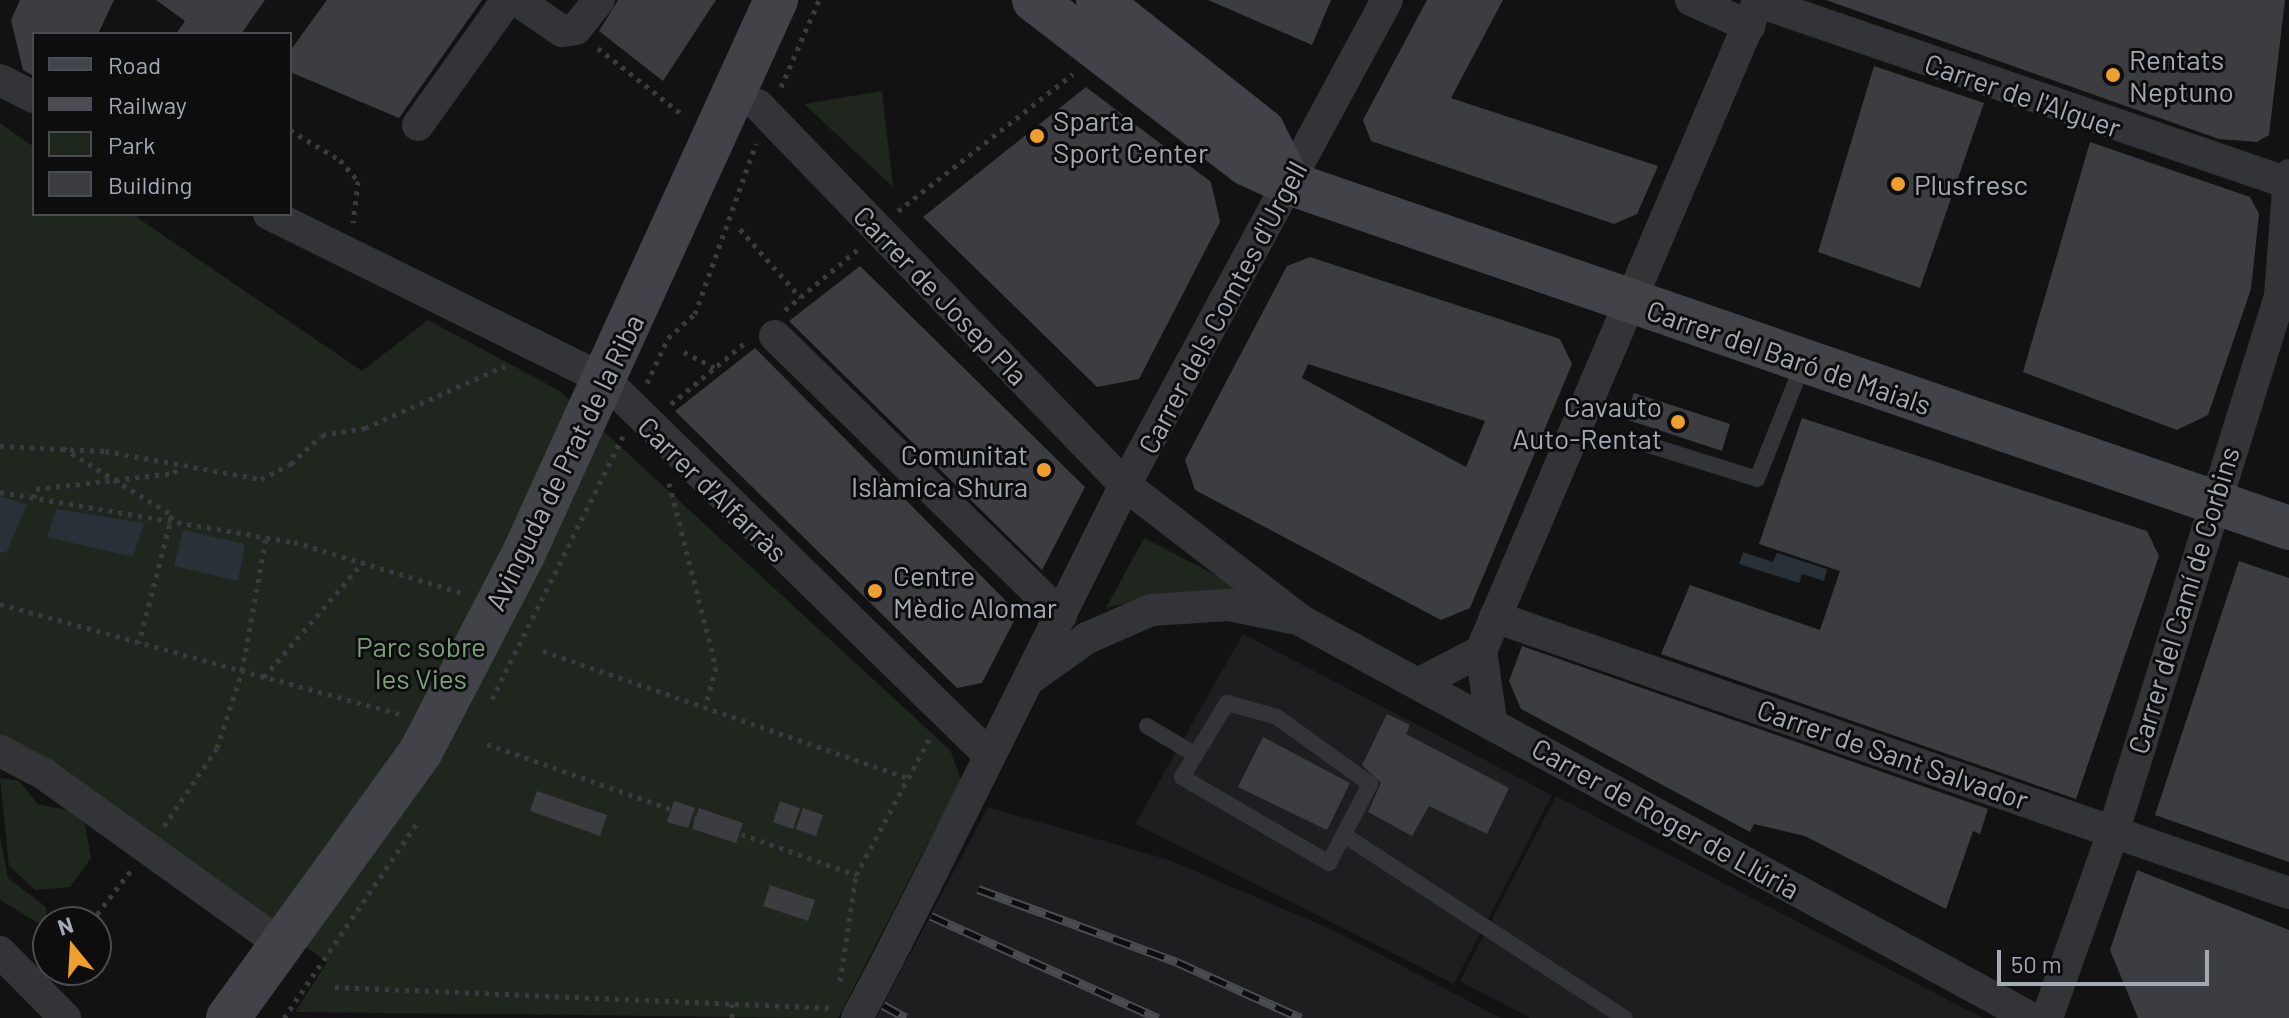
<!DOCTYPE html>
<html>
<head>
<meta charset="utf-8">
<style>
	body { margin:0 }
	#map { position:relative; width:2289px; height:1018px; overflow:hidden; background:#121213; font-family:Barlow,sans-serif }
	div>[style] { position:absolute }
	.built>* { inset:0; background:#1e1e20 }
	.green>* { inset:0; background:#1e261e }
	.water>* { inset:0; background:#283137 }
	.building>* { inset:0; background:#3c3d40 }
	.path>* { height:5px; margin-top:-2.5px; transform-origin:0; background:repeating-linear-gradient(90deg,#393b3f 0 4px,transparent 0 10px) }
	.lane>* { height:16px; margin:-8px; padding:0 8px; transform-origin:8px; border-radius:8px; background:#333438 }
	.street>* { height:32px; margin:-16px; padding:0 16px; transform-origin:16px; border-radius:16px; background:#333438 }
	.secondary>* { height:44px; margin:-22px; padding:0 22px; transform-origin:22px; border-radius:22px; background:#414348 }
	.rail>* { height:9px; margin-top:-4.5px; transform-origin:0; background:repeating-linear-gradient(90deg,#0d0d0e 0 18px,#4a4c51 0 36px); box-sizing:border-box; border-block:2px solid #4a4c51 }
	.street-bridge>* { height:32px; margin:-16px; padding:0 16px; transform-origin:16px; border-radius:16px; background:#333438 }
	.dots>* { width:22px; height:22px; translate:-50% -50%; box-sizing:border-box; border:4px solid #0d0d0e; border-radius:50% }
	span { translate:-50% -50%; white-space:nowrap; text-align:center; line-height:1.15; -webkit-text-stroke:6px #0d0d0e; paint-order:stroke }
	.poi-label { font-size:28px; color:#a3aab4 }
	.left { translate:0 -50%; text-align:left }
	.right { translate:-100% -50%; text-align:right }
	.street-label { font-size:28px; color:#a3aab4 }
	.park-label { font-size:28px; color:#7b9f7a }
	.legend { position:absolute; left:32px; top:32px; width:260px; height:184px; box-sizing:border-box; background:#0d0d0e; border:2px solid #494c50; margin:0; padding:10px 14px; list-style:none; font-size:24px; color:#a3aab4 }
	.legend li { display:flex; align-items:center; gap:16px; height:40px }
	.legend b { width:40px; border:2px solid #494c50 }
	.north { position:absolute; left:32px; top:906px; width:80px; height:80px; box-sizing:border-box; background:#0d0d0e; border:2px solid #494c50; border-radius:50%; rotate:342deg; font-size:22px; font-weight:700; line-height:32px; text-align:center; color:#a3aab4 }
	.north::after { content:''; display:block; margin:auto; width:28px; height:36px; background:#f09e2d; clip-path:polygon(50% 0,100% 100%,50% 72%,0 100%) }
	.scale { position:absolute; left:1997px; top:950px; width:212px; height:36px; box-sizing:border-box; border:4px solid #a3aab4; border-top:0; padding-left:10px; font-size:24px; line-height:28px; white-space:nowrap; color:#a3aab4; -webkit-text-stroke:6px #0d0d0e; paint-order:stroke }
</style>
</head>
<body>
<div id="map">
	<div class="built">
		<i style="clip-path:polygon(1243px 634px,1552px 795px,1454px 984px,1135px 824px)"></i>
		<i style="clip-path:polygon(1556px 796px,1983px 1018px,1530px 1018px,1460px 981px)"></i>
		<i style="clip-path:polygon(988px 807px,1169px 860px,1337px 932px,1501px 1018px,876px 1018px)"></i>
	</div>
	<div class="green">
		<i style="clip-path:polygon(882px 91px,893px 187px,804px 104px)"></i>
		<i style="clip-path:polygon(0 123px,34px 147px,34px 214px,132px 214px,362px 371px,428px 320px,560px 391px,950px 750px,961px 779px,838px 1018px,295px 1012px,327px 962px,87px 789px,0 741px)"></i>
		<i style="clip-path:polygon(1144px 538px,1235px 585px,1232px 594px,1163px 594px,1106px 608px)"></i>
		<i style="clip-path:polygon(0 778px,19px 781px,38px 804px,71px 811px,85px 824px,91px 858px,70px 887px,35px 890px,9px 866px)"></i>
		<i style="clip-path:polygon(0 836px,8px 878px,46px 907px,48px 929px,0 900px)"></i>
	</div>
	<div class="water">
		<i style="clip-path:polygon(0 496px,27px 504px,6px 553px,0 552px)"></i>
		<i style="clip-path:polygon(56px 509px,144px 523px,133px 557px,47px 537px)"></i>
		<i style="clip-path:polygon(183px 530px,245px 544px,238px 581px,174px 566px)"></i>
		<i style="clip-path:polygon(1743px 552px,1773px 562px,1777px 553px,1827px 569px,1824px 581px,1802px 574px,1799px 583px,1739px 564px)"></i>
	</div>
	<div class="building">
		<i style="clip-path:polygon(20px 0,114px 0,98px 34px,34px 34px,34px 76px,23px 70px,11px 20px)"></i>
		<i style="clip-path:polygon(156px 0,265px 0,241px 34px,176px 34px,185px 21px)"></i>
		<i style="clip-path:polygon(327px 0,482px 0,399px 118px,290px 72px,290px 51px)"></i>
		<i style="clip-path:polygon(618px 0,716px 0,663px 81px,599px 31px)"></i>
		<i style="clip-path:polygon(1208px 0,1331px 0,1312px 45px)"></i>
		<i style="clip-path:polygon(1427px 0,1503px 0,1451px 98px,1658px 166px,1637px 214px,1614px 224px,1371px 141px,1363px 120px)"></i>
		<i style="clip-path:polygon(1826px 0,2285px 0,2269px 135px,2257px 142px,2219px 139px)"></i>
		<i style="clip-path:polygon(1874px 66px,1984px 103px,1920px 288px,1818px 252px)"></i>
		<i style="clip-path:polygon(1086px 87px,1211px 182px,1220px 222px,1139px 379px,1097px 387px,923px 217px)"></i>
		<i style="clip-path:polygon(2090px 142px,2250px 197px,2259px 214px,2251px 289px,2208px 415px,2177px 430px,2023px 372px)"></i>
		<i style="clip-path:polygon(evenodd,1310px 257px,1560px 339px,1572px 364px,1470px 608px,1441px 620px,1195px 490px,1185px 460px,1287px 266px,1310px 257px,1308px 364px,1485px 421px,1466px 467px,1302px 378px,1308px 364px)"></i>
		<i style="clip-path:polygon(860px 266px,1085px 487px,1042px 570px,789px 321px)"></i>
		<i style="clip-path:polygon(755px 348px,1018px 613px,982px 683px,957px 688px,675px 411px)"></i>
		<i style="clip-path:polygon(1634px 393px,1730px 424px,1722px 451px,1625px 419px)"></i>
		<i style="clip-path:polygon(1802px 418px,2147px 531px,2159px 556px,2076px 799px,1661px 654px,1690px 585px,1820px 630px,1840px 571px,1759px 544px)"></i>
		<i style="clip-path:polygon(2239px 561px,2289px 578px,2289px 862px,2155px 815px)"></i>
		<i style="clip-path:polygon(1522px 646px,1988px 809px,1980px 834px,1973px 831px,1946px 909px,1805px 836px,1754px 824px,1750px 832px,1521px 709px,1509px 681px)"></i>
		<i style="clip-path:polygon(1387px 714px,1410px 725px,1406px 734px,1509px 788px,1487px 834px,1429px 806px,1412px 836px,1368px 812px,1381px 783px,1362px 765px)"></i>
		<i style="clip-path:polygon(1263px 737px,1350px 783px,1327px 830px,1238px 787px)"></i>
		<i style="clip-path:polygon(537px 791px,607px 815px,600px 836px,530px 811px)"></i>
		<i style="clip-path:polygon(674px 801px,695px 808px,688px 828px,667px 822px)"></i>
		<i style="clip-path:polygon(780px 801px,800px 808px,793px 829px,773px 822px)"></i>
		<i style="clip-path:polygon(699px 808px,743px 823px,736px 843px,692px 829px)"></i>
		<i style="clip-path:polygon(803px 808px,823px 815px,816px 836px,796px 829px)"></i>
		<i style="clip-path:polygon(2137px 870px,2289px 930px,2289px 1018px,2138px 1018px,2110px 950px)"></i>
		<i style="clip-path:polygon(770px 885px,815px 900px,808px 921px,763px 906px)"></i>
	</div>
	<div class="path">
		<i style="left:598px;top:48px;width:110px;rotate:38.3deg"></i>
		<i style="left:781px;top:87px;width:95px;rotate:-66.4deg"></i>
		<i style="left:290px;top:130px;width:58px;rotate:31deg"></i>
		<i style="left:340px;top:160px;width:28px;rotate:49deg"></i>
		<i style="left:358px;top:181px;width:42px;rotate:96.8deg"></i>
		<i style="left:898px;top:211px;width:222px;rotate:-38.1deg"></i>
		<i style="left:740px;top:229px;width:91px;rotate:48.6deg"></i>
		<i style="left:785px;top:310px;width:94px;rotate:-39.8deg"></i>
		<i style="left:684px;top:352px;width:35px;rotate:27deg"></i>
		<i style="left:647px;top:383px;width:50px;rotate:-65deg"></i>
		<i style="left:668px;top:338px;width:36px;rotate:-42deg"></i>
		<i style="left:695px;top:314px;width:181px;rotate:-70.3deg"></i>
		<i style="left:671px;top:404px;width:97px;rotate:-39.6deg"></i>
		<i style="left:0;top:446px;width:105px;rotate:2.7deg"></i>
		<i style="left:105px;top:451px;width:158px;rotate:10.2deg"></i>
		<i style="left:261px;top:479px;width:34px;rotate:-27deg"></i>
		<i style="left:291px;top:464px;width:42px;rotate:-43.1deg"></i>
		<i style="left:322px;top:435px;width:44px;rotate:-9.2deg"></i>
		<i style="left:365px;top:428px;width:153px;rotate:-23.9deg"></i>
		<i style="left:63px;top:448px;width:128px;rotate:31.6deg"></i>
		<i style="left:172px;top:515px;width:132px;rotate:104.5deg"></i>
		<i style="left:669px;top:483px;width:190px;rotate:75.7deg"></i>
		<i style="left:716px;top:667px;width:42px;rotate:105deg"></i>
		<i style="left:0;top:492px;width:298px;rotate:9.7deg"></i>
		<i style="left:294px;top:542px;width:176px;rotate:16.9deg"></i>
		<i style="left:34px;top:498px;width:9px;rotate:-77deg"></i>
		<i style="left:36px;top:489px;width:139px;rotate:-6.6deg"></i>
		<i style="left:174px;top:473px;width:10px;rotate:-53deg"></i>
		<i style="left:0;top:604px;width:415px;rotate:15.4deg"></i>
		<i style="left:543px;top:651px;width:386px;rotate:19.2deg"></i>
		<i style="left:264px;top:677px;width:153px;rotate:-49.2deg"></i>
		<i style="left:492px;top:699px;width:294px;rotate:-63.5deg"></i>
		<i style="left:487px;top:744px;width:392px;rotate:19.5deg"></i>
		<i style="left:164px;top:826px;width:94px;rotate:-55.8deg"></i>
		<i style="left:217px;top:748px;width:81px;rotate:-72deg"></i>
		<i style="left:242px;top:671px;width:136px;rotate:-79.8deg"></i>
		<i style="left:91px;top:922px;width:67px;rotate:-52.3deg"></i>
		<i style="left:840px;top:981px;width:107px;rotate:-81.4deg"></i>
		<i style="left:856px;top:875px;width:158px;rotate:-61.7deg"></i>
		<i style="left:335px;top:987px;width:495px;rotate:2.4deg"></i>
		<i style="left:732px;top:1004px;width:14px;rotate:90deg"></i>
		<i style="left:284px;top:1018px;width:240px;rotate:-55.7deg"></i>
	</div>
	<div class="lane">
		<i style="left:1636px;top:441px;width:127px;rotate:17.4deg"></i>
		<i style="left:1757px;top:479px;width:124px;rotate:-68.2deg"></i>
		<i style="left:1227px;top:703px;width:52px;rotate:15.6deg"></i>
		<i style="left:1277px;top:717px;width:115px;rotate:35.8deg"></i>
		<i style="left:1370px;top:784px;width:89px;rotate:117.4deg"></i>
		<i style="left:1329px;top:863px;width:170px;rotate:-149.7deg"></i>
		<i style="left:1182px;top:777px;width:87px;rotate:-58.7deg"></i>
		<i style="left:1147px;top:726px;width:57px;rotate:30.6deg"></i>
		<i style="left:1344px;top:835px;width:335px;rotate:33.1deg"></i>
	</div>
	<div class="street">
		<i style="left:517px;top:0;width:55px;rotate:34.6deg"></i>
		<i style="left:562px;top:31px;width:14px;rotate:-8deg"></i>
		<i style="left:576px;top:29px;width:37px;rotate:-52deg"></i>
		<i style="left:1691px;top:0;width:64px;rotate:24.1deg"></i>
		<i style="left:1759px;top:2px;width:559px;rotate:18.89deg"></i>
		<i style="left:0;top:80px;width:38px;rotate:27deg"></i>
		<i style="left:758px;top:105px;width:528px;rotate:46deg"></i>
		<i style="left:1125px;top:485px;width:221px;rotate:37.6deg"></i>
		<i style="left:1300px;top:620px;width:832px;rotate:28.57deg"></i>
		<i style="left:418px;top:125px;width:153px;rotate:-54.5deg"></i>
		<i style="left:269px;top:214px;width:375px;rotate:26.3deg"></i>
		<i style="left:605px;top:380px;width:537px;rotate:44.32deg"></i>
		<i style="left:775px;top:336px;width:400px;rotate:44.3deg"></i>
		<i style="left:1495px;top:617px;width:841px;rotate:19.17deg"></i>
		<i style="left:1031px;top:678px;width:69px;rotate:-35.5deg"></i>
		<i style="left:1087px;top:638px;width:70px;rotate:-23.6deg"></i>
		<i style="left:1151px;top:610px;width:78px;rotate:-3.7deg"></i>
		<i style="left:1229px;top:605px;width:64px;rotate:11.7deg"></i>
		<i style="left:1422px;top:682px;width:67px;rotate:-27.7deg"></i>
		<i style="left:1491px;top:720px;width:70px;rotate:-98.2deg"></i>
		<i style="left:1481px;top:651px;width:708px;rotate:-66.88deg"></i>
		<i style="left:0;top:751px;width:50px;rotate:27.6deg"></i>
		<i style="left:44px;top:774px;width:297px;rotate:35.7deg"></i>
		<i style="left:934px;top:868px;width:428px;rotate:-63.5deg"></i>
		<i style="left:1125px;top:485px;width:551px;rotate:-61.62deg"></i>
		<i style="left:0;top:952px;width:93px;rotate:45.4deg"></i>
		<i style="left:857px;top:1018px;width:64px;rotate:-62.2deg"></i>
		<i style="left:2047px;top:1018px;width:200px;rotate:-70.4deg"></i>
		<i style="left:2114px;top:830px;width:559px;rotate:-72.73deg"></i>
		<i style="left:2280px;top:296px;width:121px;rotate:-85.7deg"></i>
	</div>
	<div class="secondary">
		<i style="left:1034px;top:0;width:269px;rotate:37.6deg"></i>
		<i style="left:1247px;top:164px;width:46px;rotate:24.3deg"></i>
		<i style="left:1289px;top:183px;width:1058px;rotate:19.03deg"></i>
		<i style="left:1098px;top:0;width:211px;rotate:38.4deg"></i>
		<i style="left:1263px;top:131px;width:58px;rotate:63.4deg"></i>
		<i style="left:228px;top:1018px;width:329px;rotate:-54.1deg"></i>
		<i style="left:421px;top:751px;width:223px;rotate:-62.5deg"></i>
		<i style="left:524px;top:553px;width:608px;rotate:-65.5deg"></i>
	</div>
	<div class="rail">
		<i style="left:978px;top:889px;width:212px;rotate:20.1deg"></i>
		<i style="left:1177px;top:962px;width:136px;rotate:24.3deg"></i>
		<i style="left:931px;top:916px;width:249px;rotate:24.2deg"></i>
		<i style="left:883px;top:1005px;width:26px;rotate:29deg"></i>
	</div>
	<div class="street-bridge">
		<i style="left:887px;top:961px;width:104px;rotate:-63.2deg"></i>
	</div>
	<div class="dots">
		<i style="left:2113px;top:75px;background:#f09e2d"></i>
		<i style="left:1037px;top:136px;background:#f09e2d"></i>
		<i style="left:1898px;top:184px;background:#f09e2d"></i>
		<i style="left:1678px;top:422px;background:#f09e2d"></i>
		<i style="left:1044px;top:470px;background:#f09e2d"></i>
		<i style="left:875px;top:591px;background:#f09e2d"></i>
	</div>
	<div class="poi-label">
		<span class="left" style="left:2129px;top:75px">Rentats<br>Neptuno</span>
		<span class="left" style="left:1053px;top:136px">Sparta<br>Sport Center</span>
		<span class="left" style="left:1914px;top:184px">Plusfresc</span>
		<span class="right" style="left:1662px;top:422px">Cavauto<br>Auto-Rentat</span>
		<span class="right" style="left:1028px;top:470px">Comunitat<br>Islàmica Shura</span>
		<span class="left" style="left:893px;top:591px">Centre<br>Mèdic Alomar</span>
	</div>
	<div class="street-label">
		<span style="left:2023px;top:95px;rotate:19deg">Carrer de l'Alguer</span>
		<span style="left:941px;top:295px;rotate:46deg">Carrer de Josep Pla</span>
		<span style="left:1222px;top:307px;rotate:-62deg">Carrer dels Comtes d'Urgell</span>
		<span style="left:1789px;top:357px;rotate:19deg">Carrer del Baró de Maials</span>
		<span style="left:564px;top:462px;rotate:-64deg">Avinguda de Prat de la Riba</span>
		<span style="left:713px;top:489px;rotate:44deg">Carrer d'Alfarràs</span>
		<span style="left:2183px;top:600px;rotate:-73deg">Carrer del Camí de Corbins</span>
		<span style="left:1893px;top:754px;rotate:19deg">Carrer de Sant Salvador</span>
		<span style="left:1666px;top:818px;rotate:29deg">Carrer de Roger de Llúria</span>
	</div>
	<div class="park-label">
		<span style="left:421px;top:662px">Parc sobre<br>les Vies</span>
	</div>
	<ul class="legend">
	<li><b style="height:10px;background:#414348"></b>Road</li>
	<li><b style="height:10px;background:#4a4c51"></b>Railway</li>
	<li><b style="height:22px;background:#1e261e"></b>Park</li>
	<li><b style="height:22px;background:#3c3d40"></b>Building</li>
	</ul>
	<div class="north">N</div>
	<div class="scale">50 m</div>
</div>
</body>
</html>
